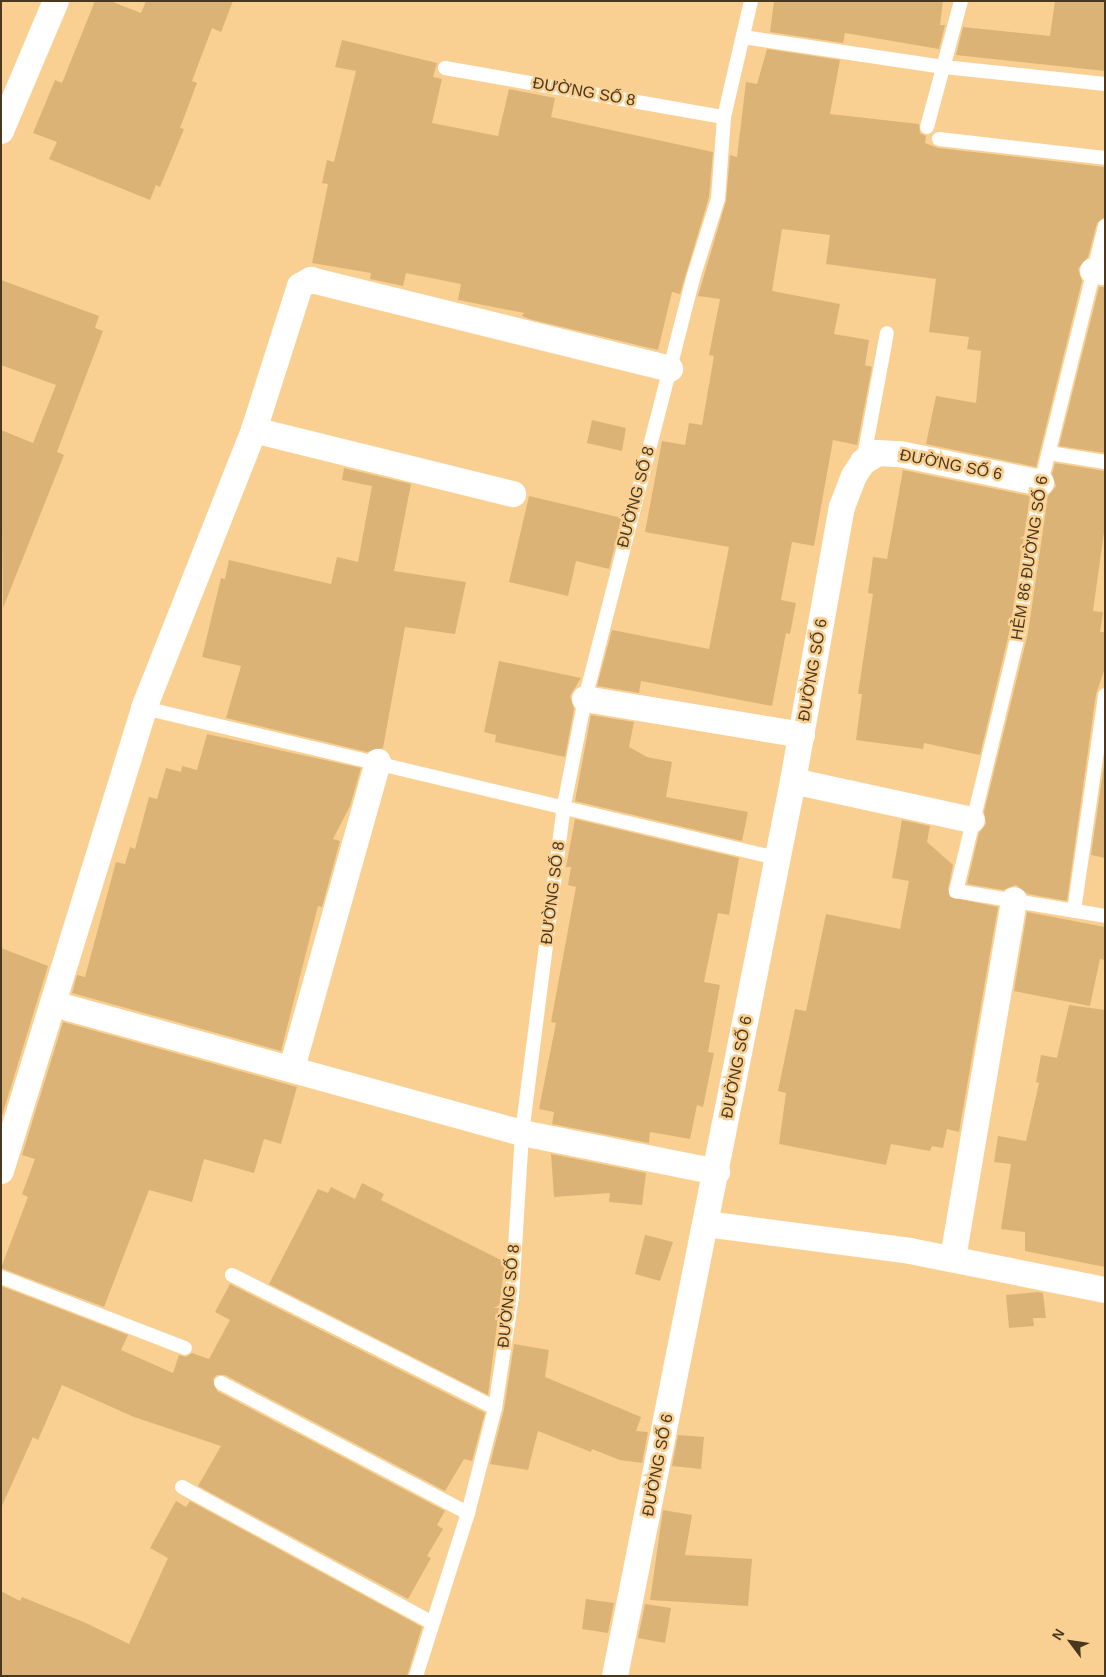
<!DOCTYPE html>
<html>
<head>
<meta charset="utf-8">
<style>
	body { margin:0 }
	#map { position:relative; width:1106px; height:1677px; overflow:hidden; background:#fad092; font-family:Arial,sans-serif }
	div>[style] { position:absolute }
	.building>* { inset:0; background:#dcb376 }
	.lane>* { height:14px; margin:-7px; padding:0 7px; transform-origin:7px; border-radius:7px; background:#fff }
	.street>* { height:26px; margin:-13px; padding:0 13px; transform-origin:13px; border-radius:13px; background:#fff }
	span { translate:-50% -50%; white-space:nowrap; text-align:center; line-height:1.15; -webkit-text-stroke:5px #fad092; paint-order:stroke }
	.street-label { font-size:16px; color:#49381e }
	.frame { position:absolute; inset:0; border:2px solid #49381e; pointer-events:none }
	.north { position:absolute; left:1046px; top:1617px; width:50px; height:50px; -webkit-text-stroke:4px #fad092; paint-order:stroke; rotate:301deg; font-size:14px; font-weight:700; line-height:20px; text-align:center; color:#49381e }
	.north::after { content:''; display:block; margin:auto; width:18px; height:22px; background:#49381e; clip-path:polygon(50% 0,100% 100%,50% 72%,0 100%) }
</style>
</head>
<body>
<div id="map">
	<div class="building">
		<i style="clip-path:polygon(95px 1px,110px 1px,141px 13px,146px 1px,233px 1px,221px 32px,212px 28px,192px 81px,197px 83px,180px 128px,184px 129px,160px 187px,156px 185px,150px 200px,49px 159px,57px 142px,33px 133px,55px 80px,62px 83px)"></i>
		<i style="clip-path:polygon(774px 1px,943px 1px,940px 25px,945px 25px,939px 49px,845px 33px,843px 43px,770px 32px)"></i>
		<i style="clip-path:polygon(1055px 1px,1105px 1px,1105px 71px,956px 55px,963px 27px,1050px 36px)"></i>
		<i style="clip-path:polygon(342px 40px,437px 63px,433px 77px,442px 79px,432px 123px,498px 136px,509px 89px,555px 98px,551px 117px,713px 152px,709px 197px,680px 294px,672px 292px,658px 350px,529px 319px,522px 316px,524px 313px,458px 300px,461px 284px,406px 273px,403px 286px,370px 279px,371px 273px,312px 263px,328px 184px,322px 183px,327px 160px,334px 162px,356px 71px,335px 67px)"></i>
		<i style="clip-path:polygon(767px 49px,840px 60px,830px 114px,919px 124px,920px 133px,926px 136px,925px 143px,938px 148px,1105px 167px,1105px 217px,1097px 223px,1088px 257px,1078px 269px,1082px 281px,1036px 467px,926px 444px,936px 396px,976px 403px,981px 351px,967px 349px,969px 337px,929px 332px,936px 279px,826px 264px,830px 235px,782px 229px,772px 291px,840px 304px,834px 334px,869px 340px,865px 365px,872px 367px,857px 445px,833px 440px,814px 546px,792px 542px,781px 600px,796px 603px,790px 634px,786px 633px,772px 706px,641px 681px,639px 693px,597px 686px,612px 630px,709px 649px,729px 547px,645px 532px,662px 441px,685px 445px,689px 423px,702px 425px,714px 356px,709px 355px,720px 299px,698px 296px,726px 201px,730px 155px,737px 157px,746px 82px,757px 84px)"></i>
		<i style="clip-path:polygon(1px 280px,99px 316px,95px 328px,103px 331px,57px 452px,64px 455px,3px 608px,1px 430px,33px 443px,56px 385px,1px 365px)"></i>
		<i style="clip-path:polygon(1099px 287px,1105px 287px,1105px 453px,1059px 446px)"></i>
		<i style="clip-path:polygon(592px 420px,626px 428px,622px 451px,587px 443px)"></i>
		<i style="clip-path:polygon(1055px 463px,1105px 471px,1105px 525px,1093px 611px,1103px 612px,1100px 632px,1105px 632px,1105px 668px,1096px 694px,1067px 901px,1028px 894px,1016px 885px,1003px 890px,967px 884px,979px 833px,986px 824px,984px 812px,1028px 633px,1048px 496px,1056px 486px,1052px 474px)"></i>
		<i style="clip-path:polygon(344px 468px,411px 484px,394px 571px,466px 582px,455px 634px,405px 627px,383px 748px,367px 752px,226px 718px,241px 666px,202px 657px,221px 578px,225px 579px,229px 560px,331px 584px,337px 557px,358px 562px,372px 486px,342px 480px)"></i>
		<i style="clip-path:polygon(903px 470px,1030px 496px,1010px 629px,980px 755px,924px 743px,923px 749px,856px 740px,862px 694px,858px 694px,873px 594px,868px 593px,873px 557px,887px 559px)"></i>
		<i style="clip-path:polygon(529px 496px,622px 518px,609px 569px,576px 561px,568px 596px,509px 582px)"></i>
		<i style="clip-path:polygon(499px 661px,581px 678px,570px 696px,574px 709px,565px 757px,495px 742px,496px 735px,484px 732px)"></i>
		<i style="clip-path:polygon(591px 715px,634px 722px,629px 747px,647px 757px,672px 762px,666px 797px,748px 812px,742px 841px,575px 801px)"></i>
		<i style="clip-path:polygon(207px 734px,361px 768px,350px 806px,333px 839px,340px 841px,322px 907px,318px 906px,281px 1051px,72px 993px,77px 975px,85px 977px,116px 862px,125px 864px,130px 847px,135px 849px,149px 797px,157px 799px,166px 768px,181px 772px,182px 766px,197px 770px)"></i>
		<i style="clip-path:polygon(1105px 758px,1105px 858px,1091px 855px)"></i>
		<i style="clip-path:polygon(575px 819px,739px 858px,729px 915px,718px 913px,704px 982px,720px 985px,708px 1052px,714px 1053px,703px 1107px,697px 1105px,690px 1139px,650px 1132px,649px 1143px,552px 1124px,554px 1112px,539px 1109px,556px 1023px,551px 1022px,576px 887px,568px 885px,571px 867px,566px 867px)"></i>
		<i style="clip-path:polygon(902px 820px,930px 826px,927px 842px,953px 865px,948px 889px,950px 897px,998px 907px,959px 1132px,947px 1129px,943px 1148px,932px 1146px,930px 1151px,891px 1144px,886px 1165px,779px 1144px,786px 1093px,778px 1091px,795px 1009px,806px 1011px,826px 914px,900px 929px,909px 881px,892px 878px)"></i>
		<i style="clip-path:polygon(1027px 912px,1105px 927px,1105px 960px,1100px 959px,1090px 1006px,1014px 991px)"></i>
		<i style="clip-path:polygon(1px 948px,48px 966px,1px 1119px)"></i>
		<i style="clip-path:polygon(1069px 1005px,1105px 1010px,1105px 1267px,1025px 1251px,1025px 1232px,1001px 1229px,1011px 1164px,994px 1162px,998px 1136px,1026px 1141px,1039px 1083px,1036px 1082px,1041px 1055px,1057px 1058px)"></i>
		<i style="clip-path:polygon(63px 1022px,297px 1087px,281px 1144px,264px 1139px,254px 1173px,204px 1159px,192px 1202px,149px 1190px,104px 1307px,1px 1268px,28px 1197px,22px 1194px,35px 1159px,22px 1155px)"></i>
		<i style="clip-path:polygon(551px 1154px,646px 1173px,642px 1205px,609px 1202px,610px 1193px,554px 1197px)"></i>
		<i style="clip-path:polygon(362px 1183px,384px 1194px,381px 1200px,505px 1262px,488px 1395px,269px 1284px,318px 1189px,328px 1193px,331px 1187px,355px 1199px)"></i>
		<i style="clip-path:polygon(645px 1235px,673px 1242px,660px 1281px,635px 1274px)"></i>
		<i style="clip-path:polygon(230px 1284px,485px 1413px,472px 1461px,464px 1459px,445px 1491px,225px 1375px,217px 1375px,213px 1379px,217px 1391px,445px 1511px,437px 1525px,443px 1529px,427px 1556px,431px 1558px,408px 1599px,198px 1486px,221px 1446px,134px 1417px,62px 1385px,38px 1440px,33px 1437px,1px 1508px,1px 1286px,128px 1335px,121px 1350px,173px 1373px,179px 1355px,186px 1357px,192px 1353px,209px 1359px,230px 1320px,215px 1312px)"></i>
		<i style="clip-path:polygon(1038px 1292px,1043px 1293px,1046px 1318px,1033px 1318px,1034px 1326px,1009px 1328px,1006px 1295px)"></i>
		<i style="clip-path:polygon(514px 1344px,549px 1350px,545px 1377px,641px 1417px,636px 1431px,648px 1432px,642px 1463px,620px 1460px,592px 1449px,591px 1452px,538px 1431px,528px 1470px,490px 1464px,504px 1409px)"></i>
		<i style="clip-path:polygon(678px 1435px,704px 1437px,701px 1469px,672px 1466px)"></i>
		<i style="clip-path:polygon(176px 1501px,186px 1507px,190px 1501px,422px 1627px,407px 1676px,1px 1676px,1px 1591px,20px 1601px,22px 1597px,86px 1623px,129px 1644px,168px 1558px,150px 1548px)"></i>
		<i style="clip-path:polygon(663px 1510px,692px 1515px,685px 1555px,752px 1559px,748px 1606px,650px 1600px)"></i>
		<i style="clip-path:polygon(586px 1599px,614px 1603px,608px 1633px,582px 1629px)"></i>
		<i style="clip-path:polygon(645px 1604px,671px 1608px,665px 1643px,638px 1638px)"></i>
	</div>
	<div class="lane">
		<i style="left:743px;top:37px;width:203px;rotate:8.5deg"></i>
		<i style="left:944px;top:67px;width:162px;rotate:6deg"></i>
		<i style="left:445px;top:68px;width:283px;rotate:10deg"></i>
		<i style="left:927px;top:127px;width:131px;rotate:-74.9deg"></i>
		<i style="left:939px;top:139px;width:167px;rotate:6.5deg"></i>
		<i style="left:1105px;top:226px;width:265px;rotate:104deg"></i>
		<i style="left:1041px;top:483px;width:150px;rotate:98.5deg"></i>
		<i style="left:1019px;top:631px;width:268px;rotate:103.6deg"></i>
		<i style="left:956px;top:891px;width:151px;rotate:9.5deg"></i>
		<i style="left:1049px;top:453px;width:57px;rotate:9.1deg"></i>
		<i style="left:863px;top:462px;width:131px;rotate:-79.5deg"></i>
		<i style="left:144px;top:708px;width:650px;rotate:13.35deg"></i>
		<i style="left:1074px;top:911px;width:218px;rotate:-81.8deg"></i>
		<i style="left:232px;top:1275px;width:295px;rotate:26.8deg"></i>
		<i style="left:1px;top:1277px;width:197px;rotate:21.1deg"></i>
		<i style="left:221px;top:1383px;width:279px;rotate:27.8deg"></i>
		<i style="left:182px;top:1487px;width:285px;rotate:28.5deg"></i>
		<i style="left:416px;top:1676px;width:171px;rotate:-72.3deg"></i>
		<i style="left:468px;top:1513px;width:108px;rotate:-75.6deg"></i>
		<i style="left:495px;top:1408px;width:112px;rotate:-81.3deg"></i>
		<i style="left:512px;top:1297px;width:164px;rotate:-86.5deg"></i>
		<i style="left:522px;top:1133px;width:331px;rotate:-82.7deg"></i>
		<i style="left:564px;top:805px;width:108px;rotate:-78.8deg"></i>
		<i style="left:585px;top:699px;width:438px;rotate:-75.6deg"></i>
		<i style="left:694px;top:275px;width:80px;rotate:-72.5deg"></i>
		<i style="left:718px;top:199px;width:82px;rotate:-85.8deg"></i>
		<i style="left:724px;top:117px;width:119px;rotate:-76.9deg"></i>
	</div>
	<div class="street">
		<i style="left:1px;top:131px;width:141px;rotate:-67.1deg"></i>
		<i style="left:1093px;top:271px;width:12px;rotate:5deg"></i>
		<i style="left:254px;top:430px;width:267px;rotate:13.9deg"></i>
		<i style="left:585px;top:699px;width:220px;rotate:9.4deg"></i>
		<i style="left:793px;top:781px;width:183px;rotate:12.3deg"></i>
		<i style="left:68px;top:1008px;width:471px;rotate:15.4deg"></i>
		<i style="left:522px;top:1133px;width:199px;rotate:11.3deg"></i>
		<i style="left:292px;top:1068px;width:318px;rotate:-74.3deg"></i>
		<i style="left:1px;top:1171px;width:485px;rotate:-72.8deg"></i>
		<i style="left:144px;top:708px;width:299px;rotate:-68.4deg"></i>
		<i style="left:254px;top:430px;width:151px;rotate:-72.3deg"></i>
		<i style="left:300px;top:286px;width:13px;rotate:-29deg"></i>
		<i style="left:311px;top:280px;width:370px;rotate:13.9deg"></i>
		<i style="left:706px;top:1224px;width:206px;rotate:7.5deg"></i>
		<i style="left:910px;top:1251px;width:199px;rotate:11.3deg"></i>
		<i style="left:953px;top:1258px;width:363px;rotate:-80.3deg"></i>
		<i style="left:615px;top:1676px;width:913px;rotate:-78.75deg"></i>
		<i style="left:793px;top:781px;width:278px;rotate:-79.9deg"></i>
		<i style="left:842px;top:507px;width:33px;rotate:-69deg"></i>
		<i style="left:854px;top:476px;width:17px;rotate:-57deg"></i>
		<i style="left:863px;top:462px;width:17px;rotate:-31deg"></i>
		<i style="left:878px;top:453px;width:22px;rotate:3deg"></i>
		<i style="left:900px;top:454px;width:144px;rotate:11.6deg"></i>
	</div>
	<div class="street-label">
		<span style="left:584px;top:92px;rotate:10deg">ĐƯỜNG SỐ 8</span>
		<span style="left:951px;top:465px;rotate:11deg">ĐƯỜNG SỐ 6</span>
		<span style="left:636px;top:497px;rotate:-75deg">ĐƯỜNG SỐ 8</span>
		<span style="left:1030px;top:558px;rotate:-81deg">HẺM 86 ĐƯỜNG SỐ 6</span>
		<span style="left:813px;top:670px;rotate:-80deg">ĐƯỜNG SỐ 6</span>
		<span style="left:553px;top:893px;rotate:-83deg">ĐƯỜNG SỐ 8</span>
		<span style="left:737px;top:1067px;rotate:-79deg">ĐƯỜNG SỐ 6</span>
		<span style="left:509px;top:1296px;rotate:-84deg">ĐƯỜNG SỐ 8</span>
		<span style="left:658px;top:1465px;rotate:-79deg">ĐƯỜNG SỐ 6</span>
	</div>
	<div class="frame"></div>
	<div class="north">N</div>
</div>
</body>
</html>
